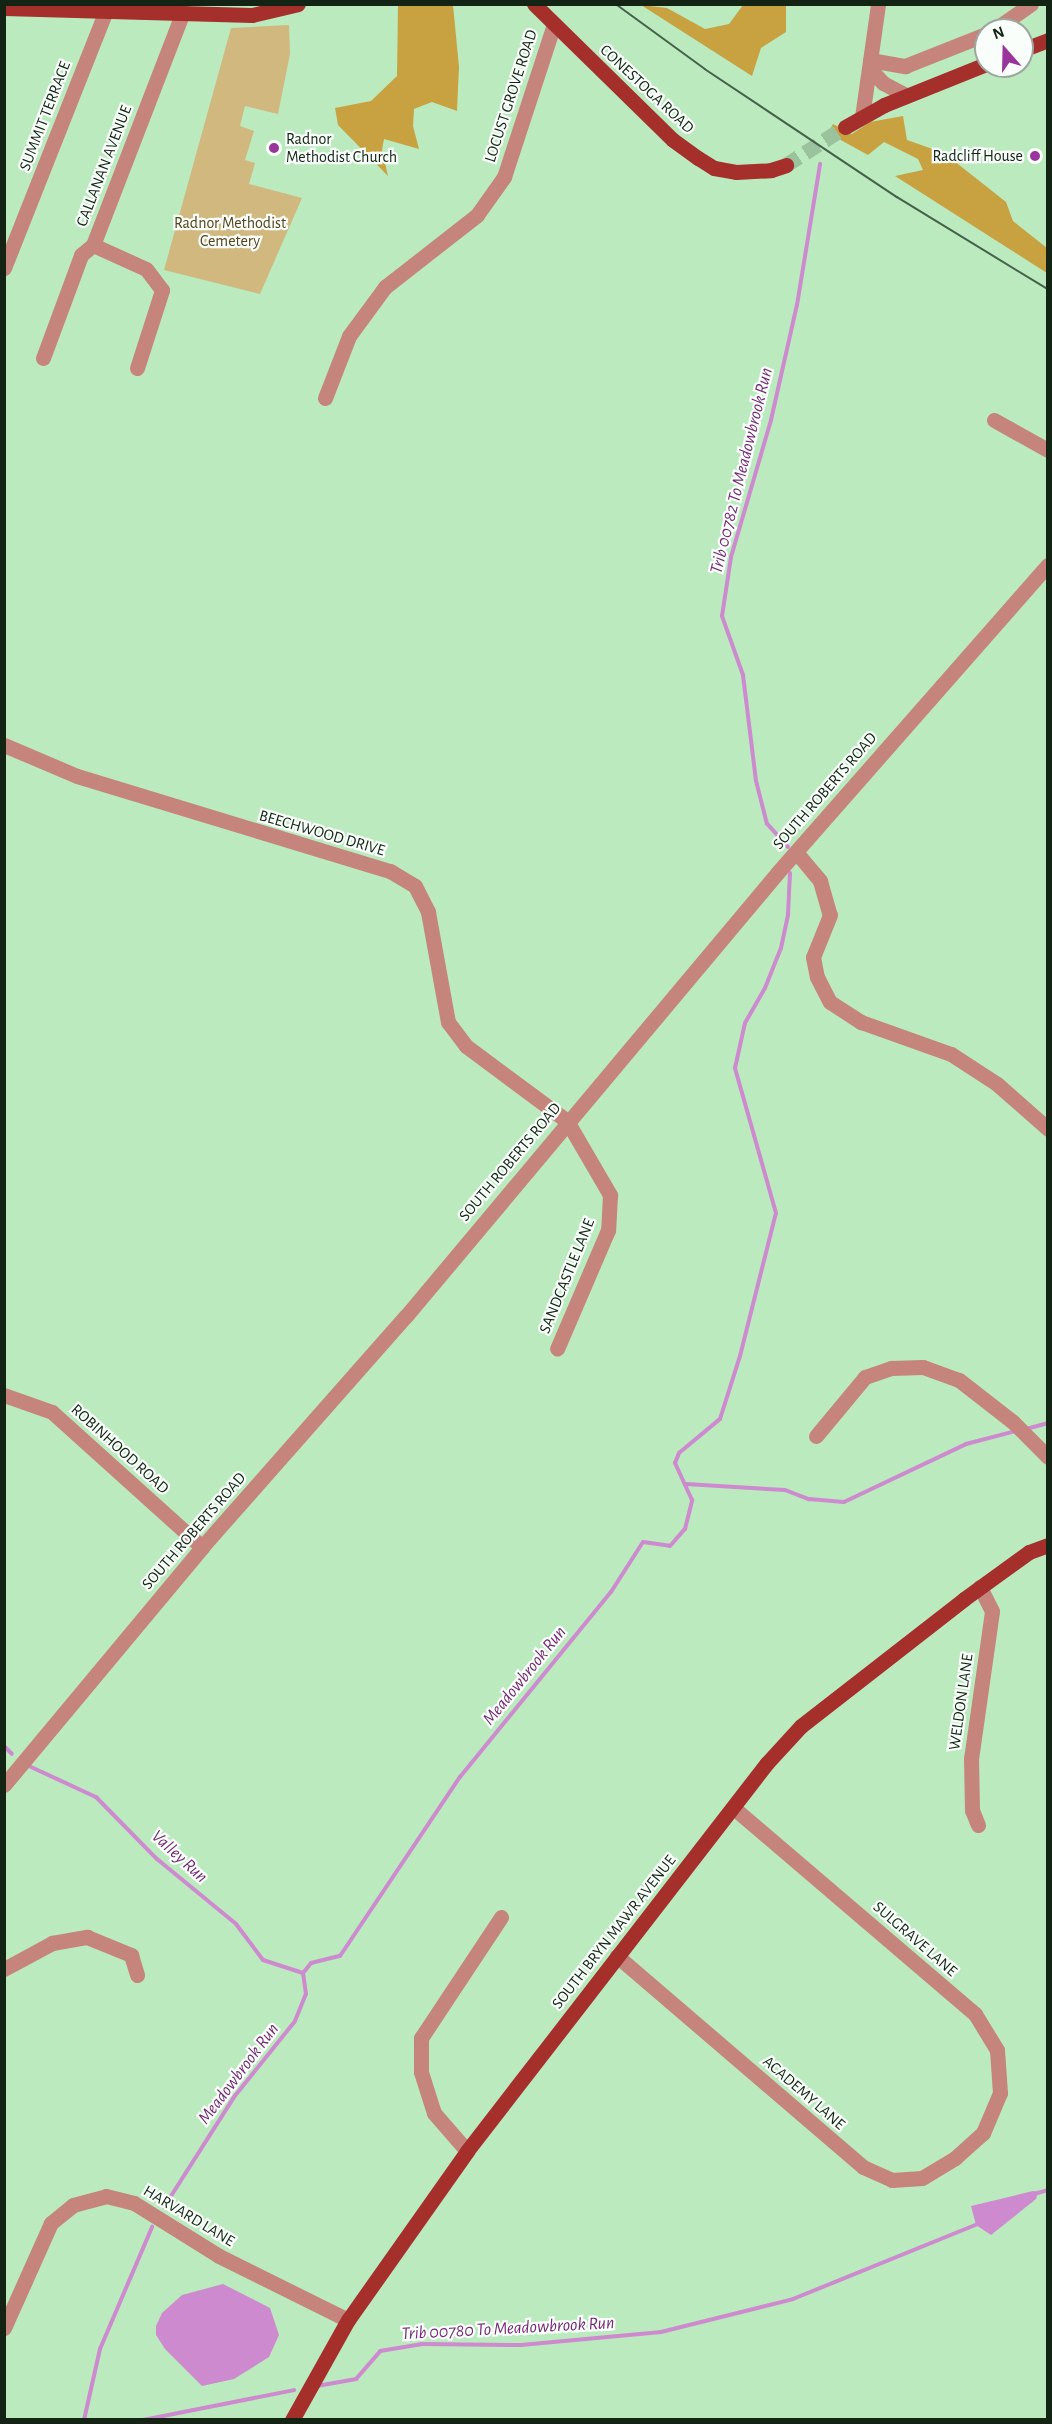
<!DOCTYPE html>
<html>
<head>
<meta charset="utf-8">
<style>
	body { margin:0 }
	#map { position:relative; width:1052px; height:2424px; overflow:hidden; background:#bbeabf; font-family:"Alegreya Sans",sans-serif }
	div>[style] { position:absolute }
	.green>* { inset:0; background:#d0b87f }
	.forest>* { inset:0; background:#c8a141 }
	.water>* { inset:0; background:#ce8ace }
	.stream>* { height:4px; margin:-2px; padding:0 2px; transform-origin:2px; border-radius:2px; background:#ce8ace }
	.major-tunnel>* { height:15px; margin-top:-7.5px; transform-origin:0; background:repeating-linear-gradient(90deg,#99c29d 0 15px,transparent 0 23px) }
	.minor>* { height:15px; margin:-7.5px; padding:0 7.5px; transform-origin:7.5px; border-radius:7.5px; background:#c5847c }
	.major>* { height:15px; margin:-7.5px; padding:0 7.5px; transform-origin:7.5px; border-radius:7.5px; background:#a42f2b }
	.tram>* { height:1.5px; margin:-0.75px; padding:0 0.75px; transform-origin:0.75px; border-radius:0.75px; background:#466049 }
	.dots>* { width:16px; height:16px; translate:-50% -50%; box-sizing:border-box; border:3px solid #f9fefa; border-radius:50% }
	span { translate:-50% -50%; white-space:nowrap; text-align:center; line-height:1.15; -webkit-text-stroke:4.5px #f9fefa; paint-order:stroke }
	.street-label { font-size:16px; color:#132415 }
	.poi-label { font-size:16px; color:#132415 }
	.left { translate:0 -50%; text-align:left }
	.right { translate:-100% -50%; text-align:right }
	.park-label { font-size:16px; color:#54431c }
	.water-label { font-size:18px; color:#772779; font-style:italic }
	.frame { position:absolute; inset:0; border:6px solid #132415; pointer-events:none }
	.north { position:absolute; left:974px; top:18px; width:60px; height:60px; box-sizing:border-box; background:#f9fefa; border:2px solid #9da79e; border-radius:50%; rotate:340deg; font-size:16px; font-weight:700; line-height:24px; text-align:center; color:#132415 }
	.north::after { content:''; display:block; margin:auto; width:21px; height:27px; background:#99359b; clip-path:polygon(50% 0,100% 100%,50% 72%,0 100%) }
</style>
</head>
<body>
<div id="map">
	<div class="green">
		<i style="clip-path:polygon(289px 25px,290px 54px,278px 114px,245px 106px,240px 126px,254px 131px,245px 160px,255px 163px,249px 184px,302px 198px,260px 294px,164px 270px,231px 28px)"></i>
	</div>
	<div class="forest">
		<i style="clip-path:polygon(398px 5px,453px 5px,459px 67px,457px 111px,432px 102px,414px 109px,413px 126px,419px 149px,384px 139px,382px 150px,388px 176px,338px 125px,335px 108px,371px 101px,397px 76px)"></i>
		<i style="clip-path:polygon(641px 5px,667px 8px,705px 29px,729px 24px,743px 5px,786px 5px,786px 32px,761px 48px,752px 76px)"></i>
		<i style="clip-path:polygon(903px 116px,907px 140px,944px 153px,1006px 202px,1013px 221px,1047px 248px,1047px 273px,895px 176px,923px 170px,918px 159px,884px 142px,868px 155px,828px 133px,833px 124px,852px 134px,870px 122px)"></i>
	</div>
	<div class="water">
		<i style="clip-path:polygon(1033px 2191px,1038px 2192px,1036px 2199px,991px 2235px,976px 2225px,971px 2206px)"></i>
		<i style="clip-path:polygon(223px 2284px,270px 2308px,279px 2335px,269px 2357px,234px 2379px,202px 2386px,165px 2349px,156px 2335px,156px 2326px,162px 2313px,182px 2295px)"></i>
	</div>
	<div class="stream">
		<i style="left:788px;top:847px;width:31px;rotate:-132deg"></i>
		<i style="left:767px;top:824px;width:44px;rotate:-104.3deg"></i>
		<i style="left:756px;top:781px;width:107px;rotate:-97deg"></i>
		<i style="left:743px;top:675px;width:63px;rotate:-109.6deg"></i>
		<i style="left:722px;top:616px;width:60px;rotate:-81.3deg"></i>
		<i style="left:731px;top:557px;width:143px;rotate:-73.7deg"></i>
		<i style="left:771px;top:420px;width:118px;rotate:-77.3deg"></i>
		<i style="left:797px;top:305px;width:143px;rotate:-80.7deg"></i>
		<i style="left:1026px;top:1429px;width:23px;rotate:-15deg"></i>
		<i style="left:686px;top:1484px;width:99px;rotate:3.5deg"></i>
		<i style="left:785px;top:1490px;width:26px;rotate:21deg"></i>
		<i style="left:809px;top:1499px;width:35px;rotate:5deg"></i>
		<i style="left:844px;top:1502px;width:135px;rotate:-25.4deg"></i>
		<i style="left:966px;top:1444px;width:52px;rotate:-14.6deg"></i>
		<i style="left:4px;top:1746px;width:11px;rotate:45deg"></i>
		<i style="left:31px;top:1767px;width:72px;rotate:24.8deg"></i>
		<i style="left:96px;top:1797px;width:87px;rotate:45.5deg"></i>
		<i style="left:157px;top:1859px;width:102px;rotate:39.4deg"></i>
		<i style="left:236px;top:1924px;width:45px;rotate:53.1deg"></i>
		<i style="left:263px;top:1960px;width:42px;rotate:18deg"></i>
		<i style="left:1034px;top:2194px;width:15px;rotate:-16deg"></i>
		<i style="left:164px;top:2207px;width:130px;rotate:-57.5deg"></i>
		<i style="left:234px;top:2097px;width:97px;rotate:-51.2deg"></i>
		<i style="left:295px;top:2021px;width:29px;rotate:-68deg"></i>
		<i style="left:306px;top:1994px;width:21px;rotate:-98deg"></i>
		<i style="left:303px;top:1973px;width:13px;rotate:-51deg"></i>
		<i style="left:311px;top:1963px;width:30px;rotate:-14deg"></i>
		<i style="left:340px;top:1956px;width:216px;rotate:-56.2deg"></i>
		<i style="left:460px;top:1777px;width:239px;rotate:-50.8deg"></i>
		<i style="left:611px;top:1592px;width:59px;rotate:-57.4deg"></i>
		<i style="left:643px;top:1542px;width:27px;rotate:8deg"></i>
		<i style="left:670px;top:1546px;width:23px;rotate:-49deg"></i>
		<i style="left:685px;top:1529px;width:30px;rotate:-76deg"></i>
		<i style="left:692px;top:1500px;width:41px;rotate:-114.7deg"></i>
		<i style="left:675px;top:1463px;width:11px;rotate:-68deg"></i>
		<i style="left:679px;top:1453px;width:53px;rotate:-39.7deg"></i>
		<i style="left:720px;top:1419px;width:66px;rotate:-72.4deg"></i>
		<i style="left:740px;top:1356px;width:147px;rotate:-75.9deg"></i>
		<i style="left:776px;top:1213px;width:151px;rotate:-105.8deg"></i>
		<i style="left:735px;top:1068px;width:46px;rotate:-77.5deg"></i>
		<i style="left:745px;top:1023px;width:40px;rotate:-60.3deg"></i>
		<i style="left:765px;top:988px;width:43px;rotate:-68.2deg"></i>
		<i style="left:781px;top:948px;width:35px;rotate:-78deg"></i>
		<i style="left:788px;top:914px;width:41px;rotate:-87.2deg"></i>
		<i style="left:317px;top:2386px;width:40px;rotate:-10deg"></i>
		<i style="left:356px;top:2379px;width:37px;rotate:-49deg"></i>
		<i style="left:380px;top:2351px;width:43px;rotate:-9.5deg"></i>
		<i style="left:422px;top:2344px;width:99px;rotate:0.6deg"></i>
		<i style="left:521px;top:2345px;width:141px;rotate:-5.3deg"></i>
		<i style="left:661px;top:2332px;width:136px;rotate:-14deg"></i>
		<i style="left:793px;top:2299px;width:202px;rotate:-22.1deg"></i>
		<i style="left:84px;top:2420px;width:73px;rotate:-77.3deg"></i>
		<i style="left:100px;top:2349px;width:133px;rotate:-66.9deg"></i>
		<i style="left:143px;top:2420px;width:154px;rotate:-11.2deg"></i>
	</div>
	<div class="major-tunnel">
		<i style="left:786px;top:165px;width:70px;rotate:-32.8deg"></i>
	</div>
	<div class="minor">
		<i style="left:994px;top:30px;width:45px;rotate:-35.1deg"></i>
		<i style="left:870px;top:60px;width:36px;rotate:10deg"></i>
		<i style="left:905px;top:66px;width:87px;rotate:-21.6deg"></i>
		<i style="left:871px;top:70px;width:18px;rotate:47deg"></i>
		<i style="left:883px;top:83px;width:27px;rotate:28deg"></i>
		<i style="left:862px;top:117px;width:114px;rotate:-81.9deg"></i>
		<i style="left:4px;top:268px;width:277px;rotate:-68.4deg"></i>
		<i style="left:43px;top:358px;width:110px;rotate:-69.7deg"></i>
		<i style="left:81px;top:255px;width:16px;rotate:-40deg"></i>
		<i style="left:137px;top:368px;width:82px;rotate:-72.2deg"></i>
		<i style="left:162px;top:290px;width:26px;rotate:-127deg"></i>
		<i style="left:146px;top:269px;width:58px;rotate:-155.6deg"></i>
		<i style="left:93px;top:245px;width:250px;rotate:-68.9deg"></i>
		<i style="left:325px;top:398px;width:66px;rotate:-68.8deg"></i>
		<i style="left:349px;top:336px;width:61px;rotate:-53.7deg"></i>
		<i style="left:385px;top:287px;width:117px;rotate:-38deg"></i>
		<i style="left:477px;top:215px;width:47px;rotate:-54.6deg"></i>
		<i style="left:504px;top:177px;width:161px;rotate:-71.9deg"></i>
		<i style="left:994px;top:420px;width:62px;rotate:29.1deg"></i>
		<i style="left:4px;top:745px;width:79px;rotate:23deg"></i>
		<i style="left:77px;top:776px;width:327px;rotate:16.9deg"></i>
		<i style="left:390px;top:871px;width:29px;rotate:31deg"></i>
		<i style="left:415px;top:886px;width:29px;rotate:63deg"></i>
		<i style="left:428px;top:912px;width:112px;rotate:79.7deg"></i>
		<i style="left:448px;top:1022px;width:30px;rotate:53deg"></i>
		<i style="left:466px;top:1046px;width:126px;rotate:36.6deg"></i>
		<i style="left:567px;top:1121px;width:86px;rotate:59.8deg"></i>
		<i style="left:610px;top:1195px;width:35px;rotate:93deg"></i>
		<i style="left:608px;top:1230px;width:129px;rotate:113.2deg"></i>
		<i style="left:796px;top:852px;width:38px;rotate:50deg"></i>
		<i style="left:820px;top:881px;width:35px;rotate:74deg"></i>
		<i style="left:830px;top:915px;width:45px;rotate:112deg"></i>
		<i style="left:813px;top:957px;width:20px;rotate:79deg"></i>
		<i style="left:817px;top:977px;width:28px;rotate:63deg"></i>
		<i style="left:830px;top:1002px;width:37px;rotate:33deg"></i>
		<i style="left:861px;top:1022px;width:96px;rotate:19.6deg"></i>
		<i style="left:951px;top:1054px;width:55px;rotate:33.1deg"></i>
		<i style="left:997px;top:1084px;width:68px;rotate:41.4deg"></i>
		<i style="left:4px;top:1395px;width:51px;rotate:19.5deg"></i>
		<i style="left:52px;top:1412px;width:202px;rotate:42deg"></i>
		<i style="left:816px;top:1436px;width:77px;rotate:-50.3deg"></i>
		<i style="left:865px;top:1377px;width:28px;rotate:-19deg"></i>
		<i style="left:891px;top:1368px;width:32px;rotate:-2deg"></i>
		<i style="left:923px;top:1367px;width:38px;rotate:20deg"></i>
		<i style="left:959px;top:1380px;width:68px;rotate:37.9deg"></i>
		<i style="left:1013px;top:1422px;width:49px;rotate:45deg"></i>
		<i style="left:4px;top:1785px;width:310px;rotate:-50.2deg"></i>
		<i style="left:202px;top:1547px;width:308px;rotate:-48.6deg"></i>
		<i style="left:406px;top:1316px;width:579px;rotate:-50.04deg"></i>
		<i style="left:778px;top:872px;width:409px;rotate:-48.7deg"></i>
		<i style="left:978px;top:1825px;width:16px;rotate:-112deg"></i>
		<i style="left:972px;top:1810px;width:51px;rotate:-91.1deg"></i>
		<i style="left:971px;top:1759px;width:149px;rotate:-81.9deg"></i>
		<i style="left:992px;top:1611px;width:27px;rotate:-117deg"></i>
		<i style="left:617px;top:1956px;width:324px;rotate:40.6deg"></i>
		<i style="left:863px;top:2167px;width:32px;rotate:24deg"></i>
		<i style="left:892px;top:2180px;width:30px;rotate:-4deg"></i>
		<i style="left:922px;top:2178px;width:39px;rotate:-31deg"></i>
		<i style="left:955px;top:2158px;width:38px;rotate:-42deg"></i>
		<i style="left:983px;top:2133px;width:43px;rotate:-67deg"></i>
		<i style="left:1000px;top:2093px;width:43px;rotate:-94deg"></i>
		<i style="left:997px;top:2050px;width:42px;rotate:-121.4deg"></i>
		<i style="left:975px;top:2014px;width:318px;rotate:-139.5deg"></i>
		<i style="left:4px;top:1969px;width:55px;rotate:-28.4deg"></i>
		<i style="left:52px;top:1943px;width:36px;rotate:-10deg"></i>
		<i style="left:87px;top:1937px;width:48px;rotate:22.2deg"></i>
		<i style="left:131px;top:1955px;width:21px;rotate:73deg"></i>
		<i style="left:467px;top:2151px;width:50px;rotate:-131deg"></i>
		<i style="left:434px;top:2113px;width:43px;rotate:-107.6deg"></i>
		<i style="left:421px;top:2072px;width:34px;rotate:-90deg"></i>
		<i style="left:421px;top:2038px;width:145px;rotate:-56.5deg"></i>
		<i style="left:4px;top:2328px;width:115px;rotate:-65.9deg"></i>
		<i style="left:51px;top:2223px;width:28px;rotate:-39deg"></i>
		<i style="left:73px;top:2205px;width:34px;rotate:-15deg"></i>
		<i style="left:106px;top:2196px;width:29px;rotate:14deg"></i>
		<i style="left:134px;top:2203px;width:100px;rotate:31.9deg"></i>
		<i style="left:219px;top:2256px;width:144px;rotate:26.4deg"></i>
	</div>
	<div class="major">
		<i style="left:534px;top:4px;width:194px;rotate:44.4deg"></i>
		<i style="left:673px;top:140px;width:31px;rotate:36deg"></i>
		<i style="left:698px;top:158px;width:19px;rotate:32deg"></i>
		<i style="left:714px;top:168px;width:22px;rotate:10deg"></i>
		<i style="left:736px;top:172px;width:35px;rotate:-3deg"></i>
		<i style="left:771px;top:170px;width:16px;rotate:-18deg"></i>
		<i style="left:4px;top:8px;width:248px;rotate:1.6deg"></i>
		<i style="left:252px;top:15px;width:47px;rotate:-13.4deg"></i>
		<i style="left:1022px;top:50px;width:28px;rotate:-21deg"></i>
		<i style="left:845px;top:127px;width:45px;rotate:-29.4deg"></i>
		<i style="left:884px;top:105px;width:110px;rotate:-21.9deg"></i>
		<i style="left:292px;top:2420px;width:115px;rotate:-60.8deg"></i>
		<i style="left:348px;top:2320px;width:207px;rotate:-54.8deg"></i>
		<i style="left:467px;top:2151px;width:490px;rotate:-52.3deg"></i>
		<i style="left:767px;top:1763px;width:50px;rotate:-47.4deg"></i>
		<i style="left:801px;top:1726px;width:207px;rotate:-37.9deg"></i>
		<i style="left:964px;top:1599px;width:80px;rotate:-35.9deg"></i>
		<i style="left:1029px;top:1552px;width:20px;rotate:-20deg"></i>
	</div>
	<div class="tram">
		<i style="left:616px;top:4px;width:110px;rotate:36.1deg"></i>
		<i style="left:705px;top:69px;width:231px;rotate:33.7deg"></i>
		<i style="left:897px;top:197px;width:177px;rotate:31.4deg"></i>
	</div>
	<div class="dots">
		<i style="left:274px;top:148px;background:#99359b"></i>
		<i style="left:1035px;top:156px;background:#99359b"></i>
	</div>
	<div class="street-label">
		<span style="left:647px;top:89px;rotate:43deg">CONESTOGA ROAD</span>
		<span style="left:511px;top:96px;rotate:-72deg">LOCUST GROVE ROAD</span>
		<span style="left:45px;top:116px;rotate:-69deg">SUMMIT TERRACE</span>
		<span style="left:104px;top:166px;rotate:-69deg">CALLANAN AVENUE</span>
		<span style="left:825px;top:791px;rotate:-49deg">SOUTH ROBERTS ROAD</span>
		<span style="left:322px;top:833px;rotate:16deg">BEECHWOOD DRIVE</span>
		<span style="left:510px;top:1162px;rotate:-50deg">SOUTH ROBERTS ROAD</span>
		<span style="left:567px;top:1276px;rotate:-68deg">SANDCASTLE LANE</span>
		<span style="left:120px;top:1449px;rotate:42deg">ROBINHOOD ROAD</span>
		<span style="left:194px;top:1531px;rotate:-49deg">SOUTH ROBERTS ROAD</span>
		<span style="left:961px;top:1702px;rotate:-82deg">WELDON LANE</span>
		<span style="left:614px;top:1932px;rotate:-52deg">SOUTH BRYN MAWR AVENUE</span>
		<span style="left:915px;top:1939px;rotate:41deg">SULGRAVE LANE</span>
		<span style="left:804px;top:2093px;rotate:41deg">ACADEMY LANE</span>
		<span style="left:189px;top:2216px;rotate:31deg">HARVARD LANE</span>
	</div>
	<div class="poi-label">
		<span class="left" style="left:286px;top:148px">Radnor<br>Methodist Church</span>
		<span class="right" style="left:1023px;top:156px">Radcliff House</span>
	</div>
	<div class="park-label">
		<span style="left:230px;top:232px">Radnor Methodist<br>Cemetery</span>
	</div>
	<div class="water-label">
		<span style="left:742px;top:471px;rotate:-76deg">Trib 00782 To Meadowbrook Run</span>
		<span style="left:525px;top:1676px;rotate:-51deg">Meadowbrook Run</span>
		<span style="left:179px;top:1857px;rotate:42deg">Valley Run</span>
		<span style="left:239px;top:2074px;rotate:-53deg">Meadowbrook Run</span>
		<span style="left:508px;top:2329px;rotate:-3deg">Trib 00780 To Meadowbrook Run</span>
	</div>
	<div class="frame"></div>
	<div class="north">N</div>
</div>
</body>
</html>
